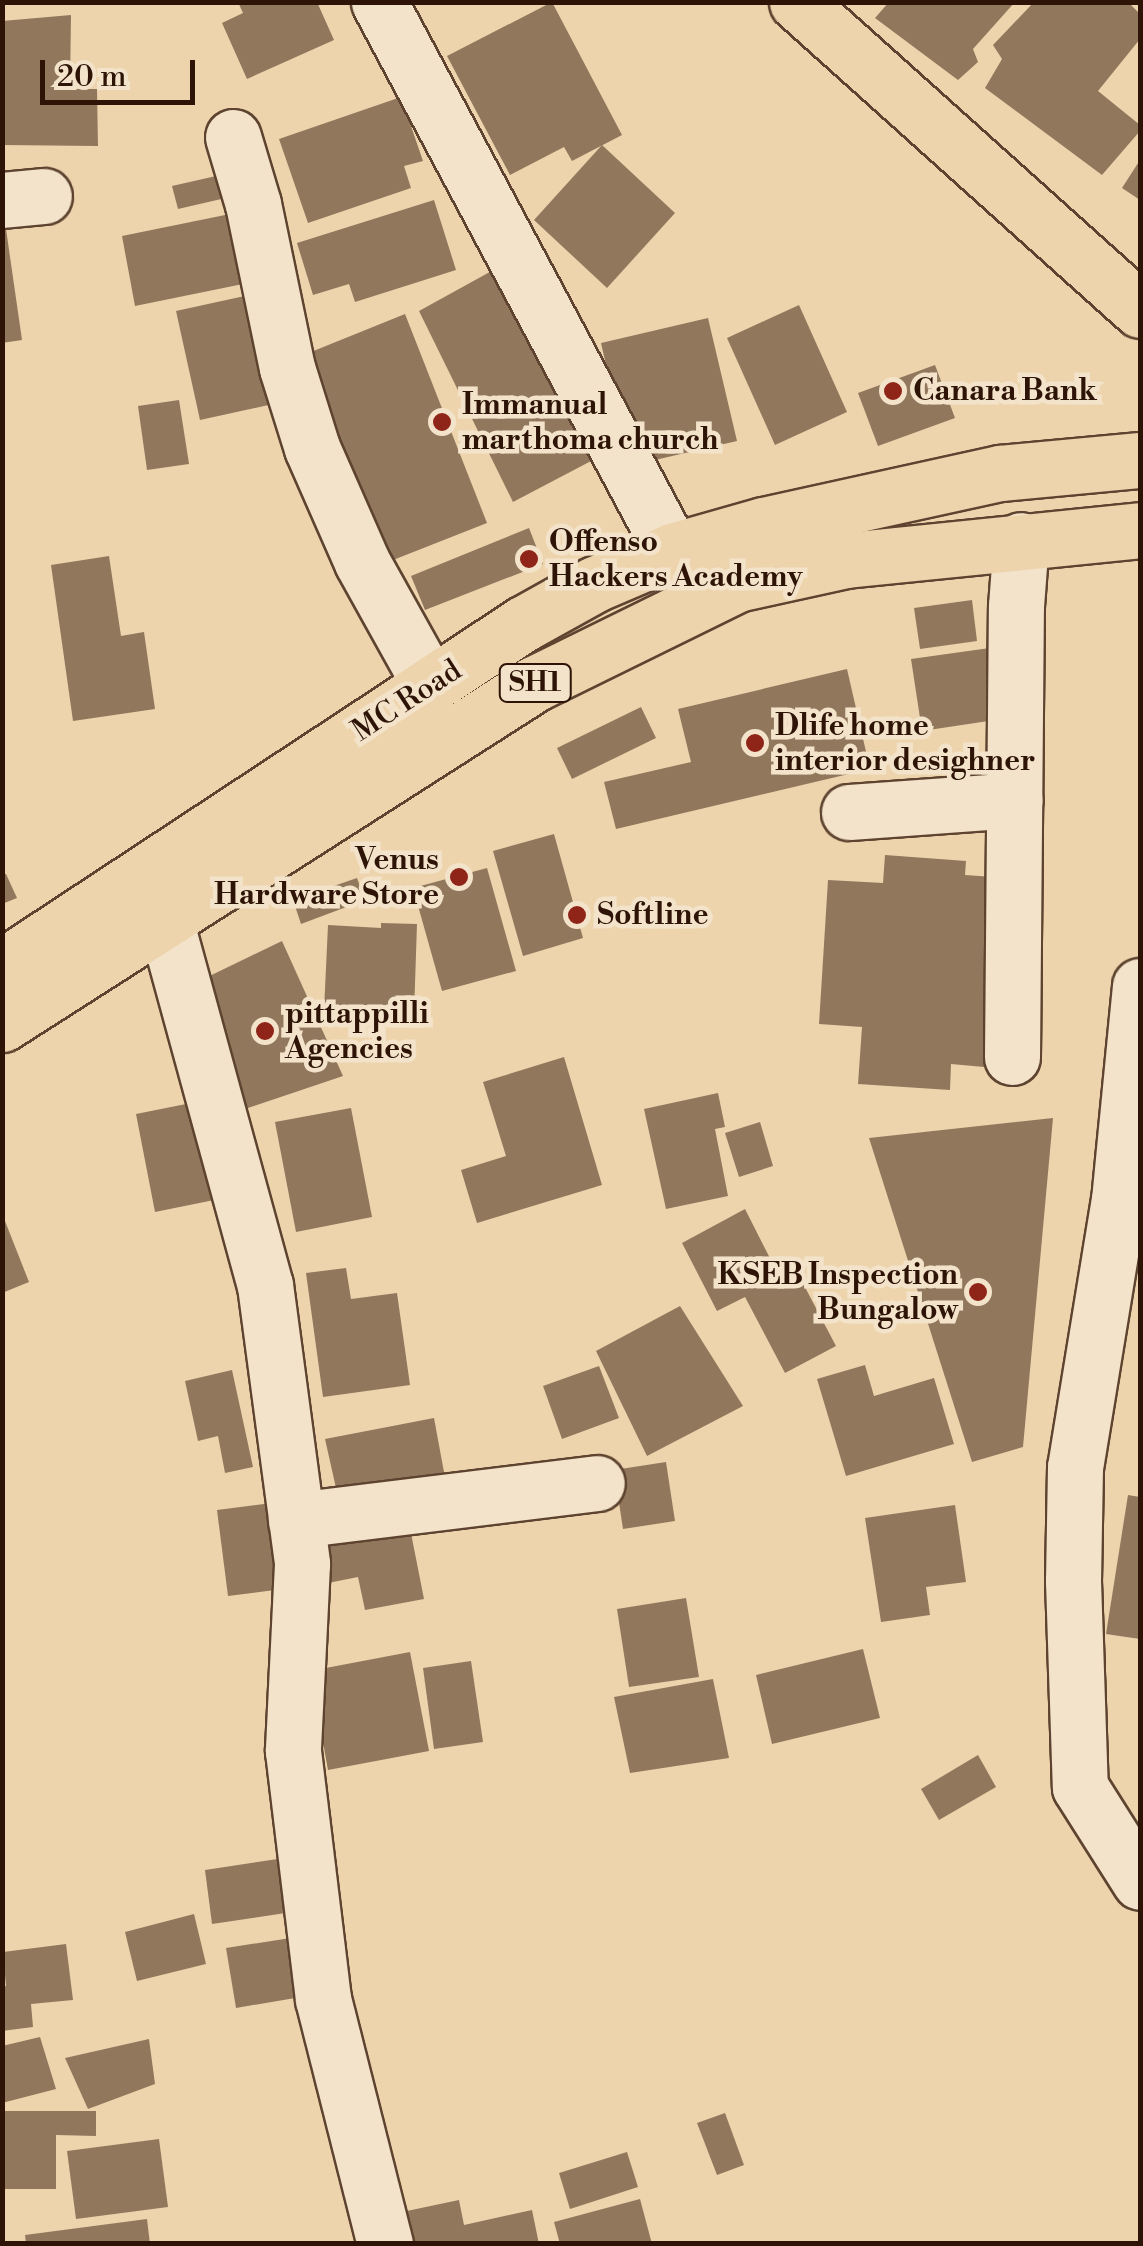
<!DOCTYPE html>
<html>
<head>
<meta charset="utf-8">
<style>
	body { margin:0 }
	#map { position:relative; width:1143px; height:2246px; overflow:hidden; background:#edd4ad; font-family:"Libre Bodoni",serif }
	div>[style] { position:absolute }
	.building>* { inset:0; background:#91785d }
	.roads { filter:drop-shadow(2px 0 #5e4430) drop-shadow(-2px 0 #5e4430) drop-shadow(0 2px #5e4430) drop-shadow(0 -2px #5e4430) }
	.minor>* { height:55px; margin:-27.5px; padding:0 27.5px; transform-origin:27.5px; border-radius:27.5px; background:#f3e3ca }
	.major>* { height:55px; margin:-27.5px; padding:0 27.5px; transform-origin:27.5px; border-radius:27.5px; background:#edd4ad }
	.dots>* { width:28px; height:28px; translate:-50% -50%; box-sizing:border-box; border:5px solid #f3e3ca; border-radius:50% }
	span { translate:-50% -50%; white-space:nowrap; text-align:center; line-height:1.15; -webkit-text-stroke:9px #f3e3ca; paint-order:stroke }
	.shield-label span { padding:2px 8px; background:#f3e3ca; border:2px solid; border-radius:8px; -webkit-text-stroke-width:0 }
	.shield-label { font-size:28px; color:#2e1407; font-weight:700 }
	.poi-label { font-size:30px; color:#2e1407; font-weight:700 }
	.left { translate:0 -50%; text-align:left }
	.right { translate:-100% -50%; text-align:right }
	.street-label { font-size:30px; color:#2e1407 }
	.frame { position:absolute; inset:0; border:5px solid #2e1407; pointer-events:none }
	.scale { position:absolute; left:40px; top:60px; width:155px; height:45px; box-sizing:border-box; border:5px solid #2e1407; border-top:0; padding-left:12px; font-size:30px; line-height:35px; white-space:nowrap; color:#2e1407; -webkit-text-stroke:8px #f3e3ca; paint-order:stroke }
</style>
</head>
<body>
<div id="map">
	<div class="building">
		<i style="clip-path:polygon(238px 2px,317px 2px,334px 40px,247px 79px,222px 23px,243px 13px)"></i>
		<i style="clip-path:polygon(552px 2px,622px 135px,572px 161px,564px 147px,510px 175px,447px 56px)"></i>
		<i style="clip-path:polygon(889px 2px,1015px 2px,973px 49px,978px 62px,958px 80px,875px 18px)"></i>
		<i style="clip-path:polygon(1034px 2px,1128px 2px,1140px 14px,1140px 39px,1098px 91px,1140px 125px,1140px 131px,1102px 175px,985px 88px,1002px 59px,993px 45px)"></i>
		<i style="clip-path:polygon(71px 15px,70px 89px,97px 89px,98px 146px,2px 145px,2px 21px)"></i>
		<i style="clip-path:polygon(401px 97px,423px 161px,404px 166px,411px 188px,308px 223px,279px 139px)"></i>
		<i style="clip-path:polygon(602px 145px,675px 213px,607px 288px,534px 220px)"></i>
		<i style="clip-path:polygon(1140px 160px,1140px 200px,1122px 188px)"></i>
		<i style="clip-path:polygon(238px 171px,243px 194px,178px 209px,172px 186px)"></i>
		<i style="clip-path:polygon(434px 200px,456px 270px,355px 302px,349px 284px,313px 295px,297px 243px)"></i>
		<i style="clip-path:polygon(230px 214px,243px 284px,135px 306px,122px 236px)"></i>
		<i style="clip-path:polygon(2px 229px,6px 229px,22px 340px,2px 343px)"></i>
		<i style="clip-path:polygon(497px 268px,593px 460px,513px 502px,419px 311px)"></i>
		<i style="clip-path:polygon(258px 293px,282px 402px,200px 420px,176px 311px)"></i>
		<i style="clip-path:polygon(799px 305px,847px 412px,775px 445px,727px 338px)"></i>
		<i style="clip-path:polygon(405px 314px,487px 523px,388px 562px,306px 354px)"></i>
		<i style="clip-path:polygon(708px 318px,737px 441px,629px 466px,601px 343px)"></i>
		<i style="clip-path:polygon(935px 365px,955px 418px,878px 446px,858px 393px)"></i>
		<i style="clip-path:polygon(179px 400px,189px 464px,147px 470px,138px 406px)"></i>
		<i style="clip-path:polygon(529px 528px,543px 564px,425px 610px,411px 576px)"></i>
		<i style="clip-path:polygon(109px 556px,121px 636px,144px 632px,155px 709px,73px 721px,51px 565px)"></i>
		<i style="clip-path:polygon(972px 600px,977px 641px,920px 649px,914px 608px)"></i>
		<i style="clip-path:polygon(1004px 646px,1015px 717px,922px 731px,911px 659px)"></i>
		<i style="clip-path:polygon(847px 669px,870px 769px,616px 829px,604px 782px,691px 762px,678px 709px)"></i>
		<i style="clip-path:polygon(641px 707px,656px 738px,572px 779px,557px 748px)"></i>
		<i style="clip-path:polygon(554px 834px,583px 938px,523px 956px,493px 851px)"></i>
		<i style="clip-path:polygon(885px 855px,966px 861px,965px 875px,1008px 878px,995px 1068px,951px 1064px,950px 1090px,858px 1084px,862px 1027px,819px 1024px,828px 880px,883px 883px)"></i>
		<i style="clip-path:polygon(487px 868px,516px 971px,442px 991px,413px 888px)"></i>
		<i style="clip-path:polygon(6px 874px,17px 898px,2px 904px,2px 875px)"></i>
		<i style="clip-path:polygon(357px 878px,365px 900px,301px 924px,293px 900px)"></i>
		<i style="clip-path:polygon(381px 923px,417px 924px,414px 1014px,324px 1010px,328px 925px,381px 928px)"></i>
		<i style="clip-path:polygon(282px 941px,343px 1076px,236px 1112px,191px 985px)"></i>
		<i style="clip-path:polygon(564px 1057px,602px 1185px,477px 1223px,461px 1170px,506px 1156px,483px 1082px)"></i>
		<i style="clip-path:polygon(718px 1093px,725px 1127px,715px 1129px,728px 1196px,666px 1209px,644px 1109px)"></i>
		<i style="clip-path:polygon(206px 1100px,224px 1198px,155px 1212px,136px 1114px)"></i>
		<i style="clip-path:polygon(351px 1108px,372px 1217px,296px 1232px,275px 1122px)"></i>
		<i style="clip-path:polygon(1053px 1118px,1023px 1447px,972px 1462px,869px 1138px)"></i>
		<i style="clip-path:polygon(760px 1122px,773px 1166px,739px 1177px,725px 1133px)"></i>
		<i style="clip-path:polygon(745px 1209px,781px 1280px,797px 1272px,836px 1346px,785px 1373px,745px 1297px,717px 1311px,682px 1243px)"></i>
		<i style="clip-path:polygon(3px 1216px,29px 1282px,2px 1293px,2px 1217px)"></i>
		<i style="clip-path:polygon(346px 1268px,351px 1299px,397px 1293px,410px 1385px,323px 1397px,306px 1273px)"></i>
		<i style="clip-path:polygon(680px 1306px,743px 1406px,647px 1456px,596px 1351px)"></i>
		<i style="clip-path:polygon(865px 1365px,874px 1396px,934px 1378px,954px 1444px,846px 1476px,817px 1379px)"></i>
		<i style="clip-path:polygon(599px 1366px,619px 1418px,562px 1439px,543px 1386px)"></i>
		<i style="clip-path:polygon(232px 1370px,253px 1467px,225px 1473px,218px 1436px,198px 1441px,185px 1381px)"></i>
		<i style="clip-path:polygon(434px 1418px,446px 1483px,338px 1497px,325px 1439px)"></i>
		<i style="clip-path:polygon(666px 1462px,675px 1521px,623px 1529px,614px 1470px)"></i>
		<i style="clip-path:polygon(1128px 1495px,1140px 1497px,1140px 1639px,1106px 1634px)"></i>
		<i style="clip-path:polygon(280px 1502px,290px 1588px,228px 1596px,217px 1510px)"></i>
		<i style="clip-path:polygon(955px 1505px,966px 1582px,926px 1587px,930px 1615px,881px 1622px,865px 1518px)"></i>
		<i style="clip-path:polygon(408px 1518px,424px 1599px,365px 1610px,358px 1577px,323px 1584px,314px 1537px)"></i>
		<i style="clip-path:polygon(686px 1598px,699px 1677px,629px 1687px,617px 1609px)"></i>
		<i style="clip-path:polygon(863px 1649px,880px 1718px,772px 1744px,756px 1675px)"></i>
		<i style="clip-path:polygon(410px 1652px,429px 1751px,328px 1770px,310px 1671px)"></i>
		<i style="clip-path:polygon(471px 1661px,483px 1742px,434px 1749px,423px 1668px)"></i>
		<i style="clip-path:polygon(713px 1679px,729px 1758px,630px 1773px,614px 1697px)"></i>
		<i style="clip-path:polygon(978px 1755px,996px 1787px,939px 1820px,921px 1789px)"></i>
		<i style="clip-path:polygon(291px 1857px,299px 1911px,212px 1924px,205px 1870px)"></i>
		<i style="clip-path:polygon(194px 1914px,206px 1964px,137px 1981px,125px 1932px)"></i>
		<i style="clip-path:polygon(297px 1937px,307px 1996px,236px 2008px,226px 1948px)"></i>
		<i style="clip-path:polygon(66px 1944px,73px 2000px,31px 2004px,33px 2027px,2px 2031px,2px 1987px,6px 1986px,3px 1952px)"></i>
		<i style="clip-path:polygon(40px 2037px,56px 2089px,2px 2103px,2px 2046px)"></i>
		<i style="clip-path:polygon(149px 2039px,155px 2084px,88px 2109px,65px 2058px)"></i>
		<i style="clip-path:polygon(2px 2111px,96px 2111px,96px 2136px,56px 2135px,56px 2189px,2px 2189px)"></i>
		<i style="clip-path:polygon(725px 2113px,744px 2165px,717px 2175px,697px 2123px)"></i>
		<i style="clip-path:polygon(159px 2139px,168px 2207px,76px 2219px,67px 2151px)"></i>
		<i style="clip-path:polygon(627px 2152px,638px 2187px,570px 2209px,559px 2173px)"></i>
		<i style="clip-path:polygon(640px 2199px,652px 2244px,560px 2244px,554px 2222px)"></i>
		<i style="clip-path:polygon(459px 2200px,464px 2225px,532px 2210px,539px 2244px,409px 2244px,402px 2212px)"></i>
		<i style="clip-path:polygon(147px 2219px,150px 2244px,26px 2244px,25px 2235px)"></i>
	</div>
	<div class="roads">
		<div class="minor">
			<i style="left:379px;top:2px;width:622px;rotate:61.91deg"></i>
			<i style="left:233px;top:137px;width:70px;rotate:73.4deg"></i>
			<i style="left:253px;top:204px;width:167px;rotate:78.3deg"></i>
			<i style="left:287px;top:368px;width:84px;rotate:72.6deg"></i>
			<i style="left:312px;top:448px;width:124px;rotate:66.3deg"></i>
			<i style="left:362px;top:562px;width:142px;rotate:60.9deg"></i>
			<i style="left:2px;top:200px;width:42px;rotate:-5.4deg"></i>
			<i style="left:849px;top:812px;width:166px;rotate:-4.1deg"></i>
			<i style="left:165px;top:920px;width:378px;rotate:74.7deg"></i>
			<i style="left:265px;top:1285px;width:281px;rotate:82.4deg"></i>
			<i style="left:302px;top:1564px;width:187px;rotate:92.8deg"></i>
			<i style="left:293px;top:1751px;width:250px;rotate:83.1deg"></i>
			<i style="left:323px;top:1999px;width:253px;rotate:75.8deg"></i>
			<i style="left:1140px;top:986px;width:214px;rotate:95.6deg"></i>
			<i style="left:1119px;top:1199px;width:272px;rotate:99.3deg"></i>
			<i style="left:1075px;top:1467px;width:114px;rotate:91deg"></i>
			<i style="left:1073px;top:1581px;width:206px;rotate:88.1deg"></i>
			<i style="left:1080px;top:1787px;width:112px;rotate:57.7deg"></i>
			<i style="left:1012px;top:1057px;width:451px;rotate:-89.5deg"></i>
			<i style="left:1016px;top:606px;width:66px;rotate:-85.7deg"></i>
			<i style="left:296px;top:1520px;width:303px;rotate:-7deg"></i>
		</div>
		<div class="major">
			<i style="left:797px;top:2px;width:461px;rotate:41.9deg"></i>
			<i style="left:2px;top:967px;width:624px;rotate:-33.36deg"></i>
			<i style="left:523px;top:624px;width:82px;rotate:-29.1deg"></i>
			<i style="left:595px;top:584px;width:84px;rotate:-23.2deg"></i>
			<i style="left:672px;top:551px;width:95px;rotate:-15.9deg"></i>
			<i style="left:763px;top:525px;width:243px;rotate:-12.4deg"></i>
			<i style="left:1000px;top:473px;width:141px;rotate:-5.3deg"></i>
			<i style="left:2px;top:1024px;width:631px;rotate:-32.58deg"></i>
			<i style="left:534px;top:684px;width:226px;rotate:-26.2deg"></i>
			<i style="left:737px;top:584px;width:112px;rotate:-12.4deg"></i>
			<i style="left:846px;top:560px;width:296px;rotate:-5.8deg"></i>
		</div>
	</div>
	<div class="dots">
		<i style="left:893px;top:391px;background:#8f2418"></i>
		<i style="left:442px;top:422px;background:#8f2418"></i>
		<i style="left:529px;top:559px;background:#8f2418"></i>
		<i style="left:755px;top:743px;background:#8f2418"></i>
		<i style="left:459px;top:877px;background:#8f2418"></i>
		<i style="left:577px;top:915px;background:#8f2418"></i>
		<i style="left:265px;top:1031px;background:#8f2418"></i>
		<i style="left:978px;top:1292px;background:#8f2418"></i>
	</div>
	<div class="shield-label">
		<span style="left:535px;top:683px">SH1</span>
	</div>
	<div class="poi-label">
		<span class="left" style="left:913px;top:391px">Canara Bank</span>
		<span class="left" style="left:462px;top:422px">Immanual<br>marthoma church</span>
		<span class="left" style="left:549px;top:559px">Offenso<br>Hackers Academy</span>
		<span class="left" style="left:775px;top:743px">Dlife home<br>interior desighner</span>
		<span class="right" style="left:439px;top:877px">Venus<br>Hardware Store</span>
		<span class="left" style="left:597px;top:915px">Softline</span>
		<span class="left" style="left:285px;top:1031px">pittappilli<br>Agencies</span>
		<span class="right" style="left:958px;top:1292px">KSEB Inspection<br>Bungalow</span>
	</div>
	<div class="street-label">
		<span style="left:407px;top:701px;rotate:-33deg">MC Road</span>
	</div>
	<div class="frame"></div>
	<div class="scale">20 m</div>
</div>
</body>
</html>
